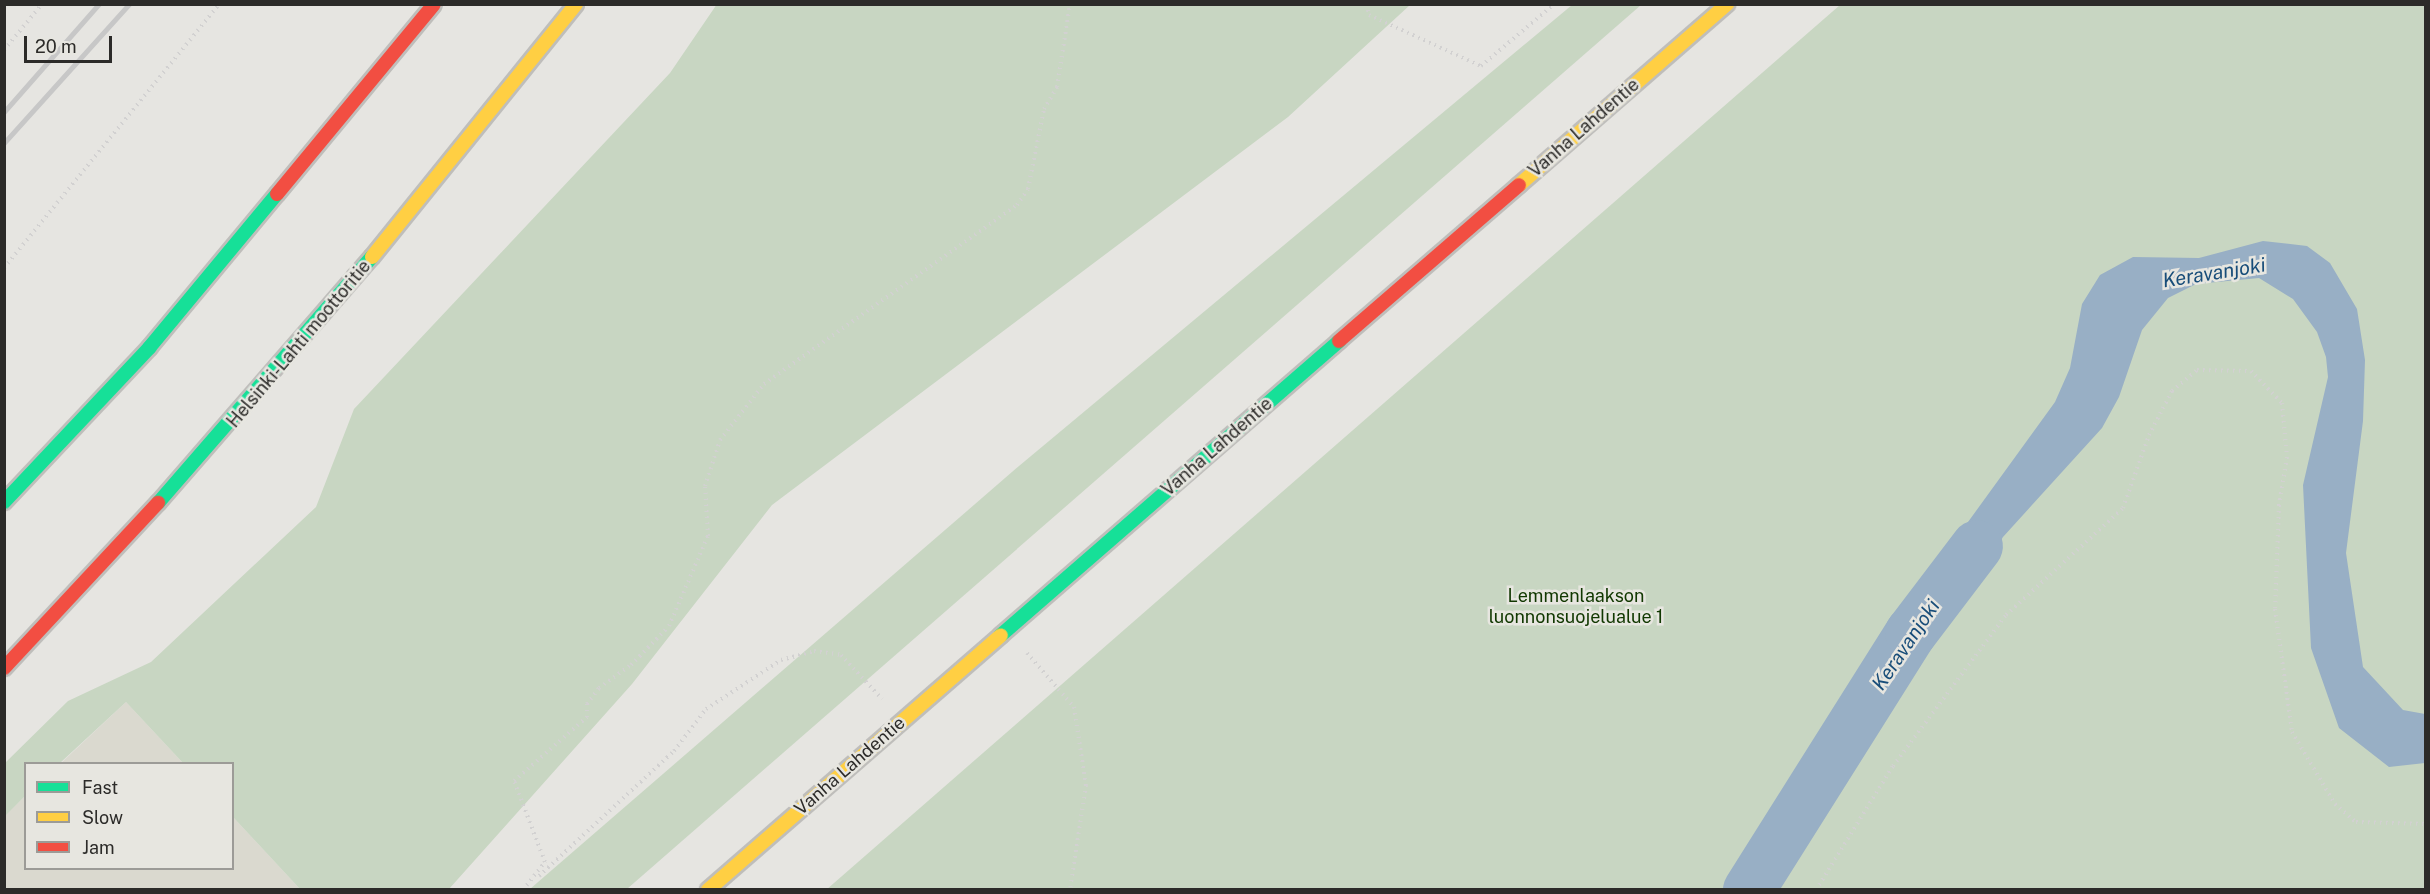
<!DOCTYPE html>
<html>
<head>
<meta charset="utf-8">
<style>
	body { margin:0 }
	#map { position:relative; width:2430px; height:894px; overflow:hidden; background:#e6e5e1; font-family:"Public Sans",sans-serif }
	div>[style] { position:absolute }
	.built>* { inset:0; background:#dad9cf }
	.green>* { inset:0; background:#c8d6c2 }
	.water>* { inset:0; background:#98afc5 }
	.river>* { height:52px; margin:-26px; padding:0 26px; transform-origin:26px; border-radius:26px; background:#98afc5 }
	.path>* { height:4px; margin-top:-2px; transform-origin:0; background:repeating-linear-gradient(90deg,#d2d1d1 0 1.5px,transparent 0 6px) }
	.roads { filter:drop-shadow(2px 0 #bfbebb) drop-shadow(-2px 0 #bfbebb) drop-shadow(0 2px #bfbebb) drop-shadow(0 -2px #bfbebb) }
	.fast>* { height:14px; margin:-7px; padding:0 7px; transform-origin:7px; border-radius:7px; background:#16e098 }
	.slow>* { height:14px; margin:-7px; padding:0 7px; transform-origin:7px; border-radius:7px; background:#ffcf43 }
	.jam>* { height:14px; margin:-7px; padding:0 7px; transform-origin:7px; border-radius:7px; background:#f24e42 }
	.rail>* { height:4.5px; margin:-2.25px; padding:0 2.25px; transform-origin:2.25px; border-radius:2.25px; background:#c7c7c7 }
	span { translate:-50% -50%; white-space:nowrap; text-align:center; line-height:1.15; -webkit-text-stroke:5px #e7e6e0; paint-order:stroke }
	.street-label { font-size:18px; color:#2c2b29 }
	.park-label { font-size:18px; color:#113801 }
	.water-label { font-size:20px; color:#184d79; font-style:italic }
	.frame { position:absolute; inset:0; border:6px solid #2c2b29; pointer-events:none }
	.legend { position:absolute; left:24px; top:762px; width:210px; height:108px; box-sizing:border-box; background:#e7e6e0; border:2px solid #9c9b97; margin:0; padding:8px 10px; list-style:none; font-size:18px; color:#2c2b29 }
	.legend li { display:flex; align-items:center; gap:12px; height:30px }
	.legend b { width:30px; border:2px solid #9c9b97 }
	.scale { position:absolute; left:24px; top:36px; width:88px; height:27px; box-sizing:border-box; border:3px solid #2c2b29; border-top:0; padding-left:8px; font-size:18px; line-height:21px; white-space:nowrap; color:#2c2b29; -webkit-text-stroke:4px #e7e6e0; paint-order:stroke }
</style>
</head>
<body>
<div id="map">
	<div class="built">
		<i style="clip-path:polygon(126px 702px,183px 763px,60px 764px)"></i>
		<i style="clip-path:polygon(25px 796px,26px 868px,232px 868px,233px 817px,300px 889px,5px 889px,4px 816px)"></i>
	</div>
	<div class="green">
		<i style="clip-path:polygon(717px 4px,1410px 5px,1288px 117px,772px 505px,632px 684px,449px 889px,300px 889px,233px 817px,232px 764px,183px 763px,126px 702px,60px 763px,26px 764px,25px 796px,5px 816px,5px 763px,68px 701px,151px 662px,316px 507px,354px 409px,670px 73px)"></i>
		<i style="clip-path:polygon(1572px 5px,1641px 5px,627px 889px,530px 889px,1019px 466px)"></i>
		<i style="clip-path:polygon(1840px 5px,2425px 5px,2425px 889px,826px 890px)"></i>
	</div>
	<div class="water">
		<i style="clip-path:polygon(2263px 241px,2307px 246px,2330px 263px,2357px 309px,2365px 360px,2363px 421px,2346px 553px,2363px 667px,2403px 710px,2425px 714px,2425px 763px,2389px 767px,2339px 728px,2311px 648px,2303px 485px,2328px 377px,2326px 357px,2317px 332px,2293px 299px,2259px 278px,2196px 284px,2168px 298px,2142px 330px,2119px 397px,2102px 428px,2003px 537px,1952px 615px,1918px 591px,2055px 402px,2070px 368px,2082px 304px,2100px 275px,2133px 257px,2199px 258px)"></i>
	</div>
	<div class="river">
		<i style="left:1749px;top:890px;width:304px;rotate:-57.8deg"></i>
		<i style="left:1911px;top:633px;width:109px;rotate:-52.8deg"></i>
	</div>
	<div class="path">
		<i style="left:1367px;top:4px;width:11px;rotate:80deg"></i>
		<i style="left:1369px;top:15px;width:123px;rotate:24.5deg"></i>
		<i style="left:1481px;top:66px;width:96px;rotate:-40.3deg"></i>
		<i style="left:4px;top:50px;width:60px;rotate:-50.4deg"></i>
		<i style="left:4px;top:268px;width:340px;rotate:-50.8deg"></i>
		<i style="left:1027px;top:653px;width:72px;rotate:49deg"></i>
		<i style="left:1074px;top:707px;width:79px;rotate:81.3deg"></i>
		<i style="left:1086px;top:785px;width:106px;rotate:98.7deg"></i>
		<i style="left:539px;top:876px;width:184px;rotate:-42.8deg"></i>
		<i style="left:674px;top:751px;width:53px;rotate:-52.7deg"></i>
		<i style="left:706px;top:709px;width:90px;rotate:-33.2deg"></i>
		<i style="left:781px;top:660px;width:34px;rotate:-15deg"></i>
		<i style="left:814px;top:651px;width:27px;rotate:8deg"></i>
		<i style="left:841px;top:655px;width:60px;rotate:47deg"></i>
		<i style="left:523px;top:890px;width:36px;rotate:-52deg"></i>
		<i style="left:545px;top:862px;width:87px;rotate:-110.9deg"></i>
		<i style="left:514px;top:781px;width:97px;rotate:-41.2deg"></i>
		<i style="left:587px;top:717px;width:13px;rotate:-90deg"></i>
		<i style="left:587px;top:704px;width:20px;rotate:-53deg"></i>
		<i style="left:599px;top:688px;width:39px;rotate:-36deg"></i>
		<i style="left:631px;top:665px;width:54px;rotate:-45.7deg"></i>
		<i style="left:669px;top:626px;width:98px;rotate:-66.6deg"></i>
		<i style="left:708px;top:536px;width:50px;rotate:-93.4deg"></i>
		<i style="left:705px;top:486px;width:48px;rotate:-71.9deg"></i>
		<i style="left:720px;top:440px;width:71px;rotate:-51.8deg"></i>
		<i style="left:764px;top:384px;width:310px;rotate:-35.3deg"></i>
		<i style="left:1017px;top:205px;width:19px;rotate:-55deg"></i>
		<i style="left:1028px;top:189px;width:82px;rotate:-78.7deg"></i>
		<i style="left:1044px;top:109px;width:26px;rotate:-59deg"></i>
		<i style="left:1057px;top:87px;width:84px;rotate:-81.1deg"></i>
		<i style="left:1816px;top:890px;width:146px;rotate:-58.2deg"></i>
		<i style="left:1893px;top:766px;width:189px;rotate:-53.2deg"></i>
		<i style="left:2006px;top:615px;width:159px;rotate:-42.4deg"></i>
		<i style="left:2123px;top:508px;width:77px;rotate:-70.4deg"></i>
		<i style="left:2149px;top:435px;width:50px;rotate:-62.4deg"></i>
		<i style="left:2172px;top:391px;width:33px;rotate:-40deg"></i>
		<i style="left:2197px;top:370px;width:54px;rotate:1.1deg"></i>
		<i style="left:2251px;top:371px;width:45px;rotate:45.9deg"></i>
		<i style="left:2282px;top:403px;width:54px;rotate:84.7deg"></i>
		<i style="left:2287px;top:457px;width:49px;rotate:99.5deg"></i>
		<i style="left:2279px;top:505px;width:104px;rotate:92.2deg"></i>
		<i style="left:2275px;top:609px;width:124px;rotate:82.1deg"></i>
		<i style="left:2292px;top:732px;width:84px;rotate:59.2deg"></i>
		<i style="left:2335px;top:804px;width:28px;rotate:41deg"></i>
		<i style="left:2356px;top:822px;width:70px;rotate:1.6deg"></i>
	</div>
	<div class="roads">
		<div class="fast">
			<i style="left:4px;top:502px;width:212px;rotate:-46.7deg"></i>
			<i style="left:149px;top:348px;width:200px;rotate:-50.3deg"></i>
			<i style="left:158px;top:503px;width:326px;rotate:-49deg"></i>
			<i style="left:1001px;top:635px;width:448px;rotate:-41deg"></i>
		</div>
		<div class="slow">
			<i style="left:1519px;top:185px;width:276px;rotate:-41deg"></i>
			<i style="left:372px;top:257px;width:325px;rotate:-51.1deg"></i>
			<i style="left:708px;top:890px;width:388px;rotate:-41deg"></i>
		</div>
		<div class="jam">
			<i style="left:277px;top:194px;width:246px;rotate:-50.4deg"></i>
			<i style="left:1339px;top:341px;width:238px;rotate:-40.9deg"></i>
			<i style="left:4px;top:668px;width:226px;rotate:-47deg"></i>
		</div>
	</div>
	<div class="rail">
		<i style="left:4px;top:112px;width:144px;rotate:-48.7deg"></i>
		<i style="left:4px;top:143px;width:187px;rotate:-48deg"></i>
	</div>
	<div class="street-label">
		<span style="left:1584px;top:128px;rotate:-41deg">Vanha Lahdentie</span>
		<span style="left:299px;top:344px;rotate:-50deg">Helsinki-Lahti moottoritie</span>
		<span style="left:1217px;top:447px;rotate:-41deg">Vanha Lahdentie</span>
		<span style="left:850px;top:766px;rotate:-41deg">Vanha Lahdentie</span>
	</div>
	<div class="park-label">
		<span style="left:1576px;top:607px">Lemmenlaakson<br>luonnonsuojelualue 1</span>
	</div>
	<div class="water-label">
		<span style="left:2214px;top:273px;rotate:-9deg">Keravanjoki</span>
		<span style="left:1906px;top:645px;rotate:-56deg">Keravanjoki</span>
	</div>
	<div class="frame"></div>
	<ul class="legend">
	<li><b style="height:8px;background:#16e098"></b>Fast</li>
	<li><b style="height:8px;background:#ffcf43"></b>Slow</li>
	<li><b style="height:8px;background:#f24e42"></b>Jam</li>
	</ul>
	<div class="scale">20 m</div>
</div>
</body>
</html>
